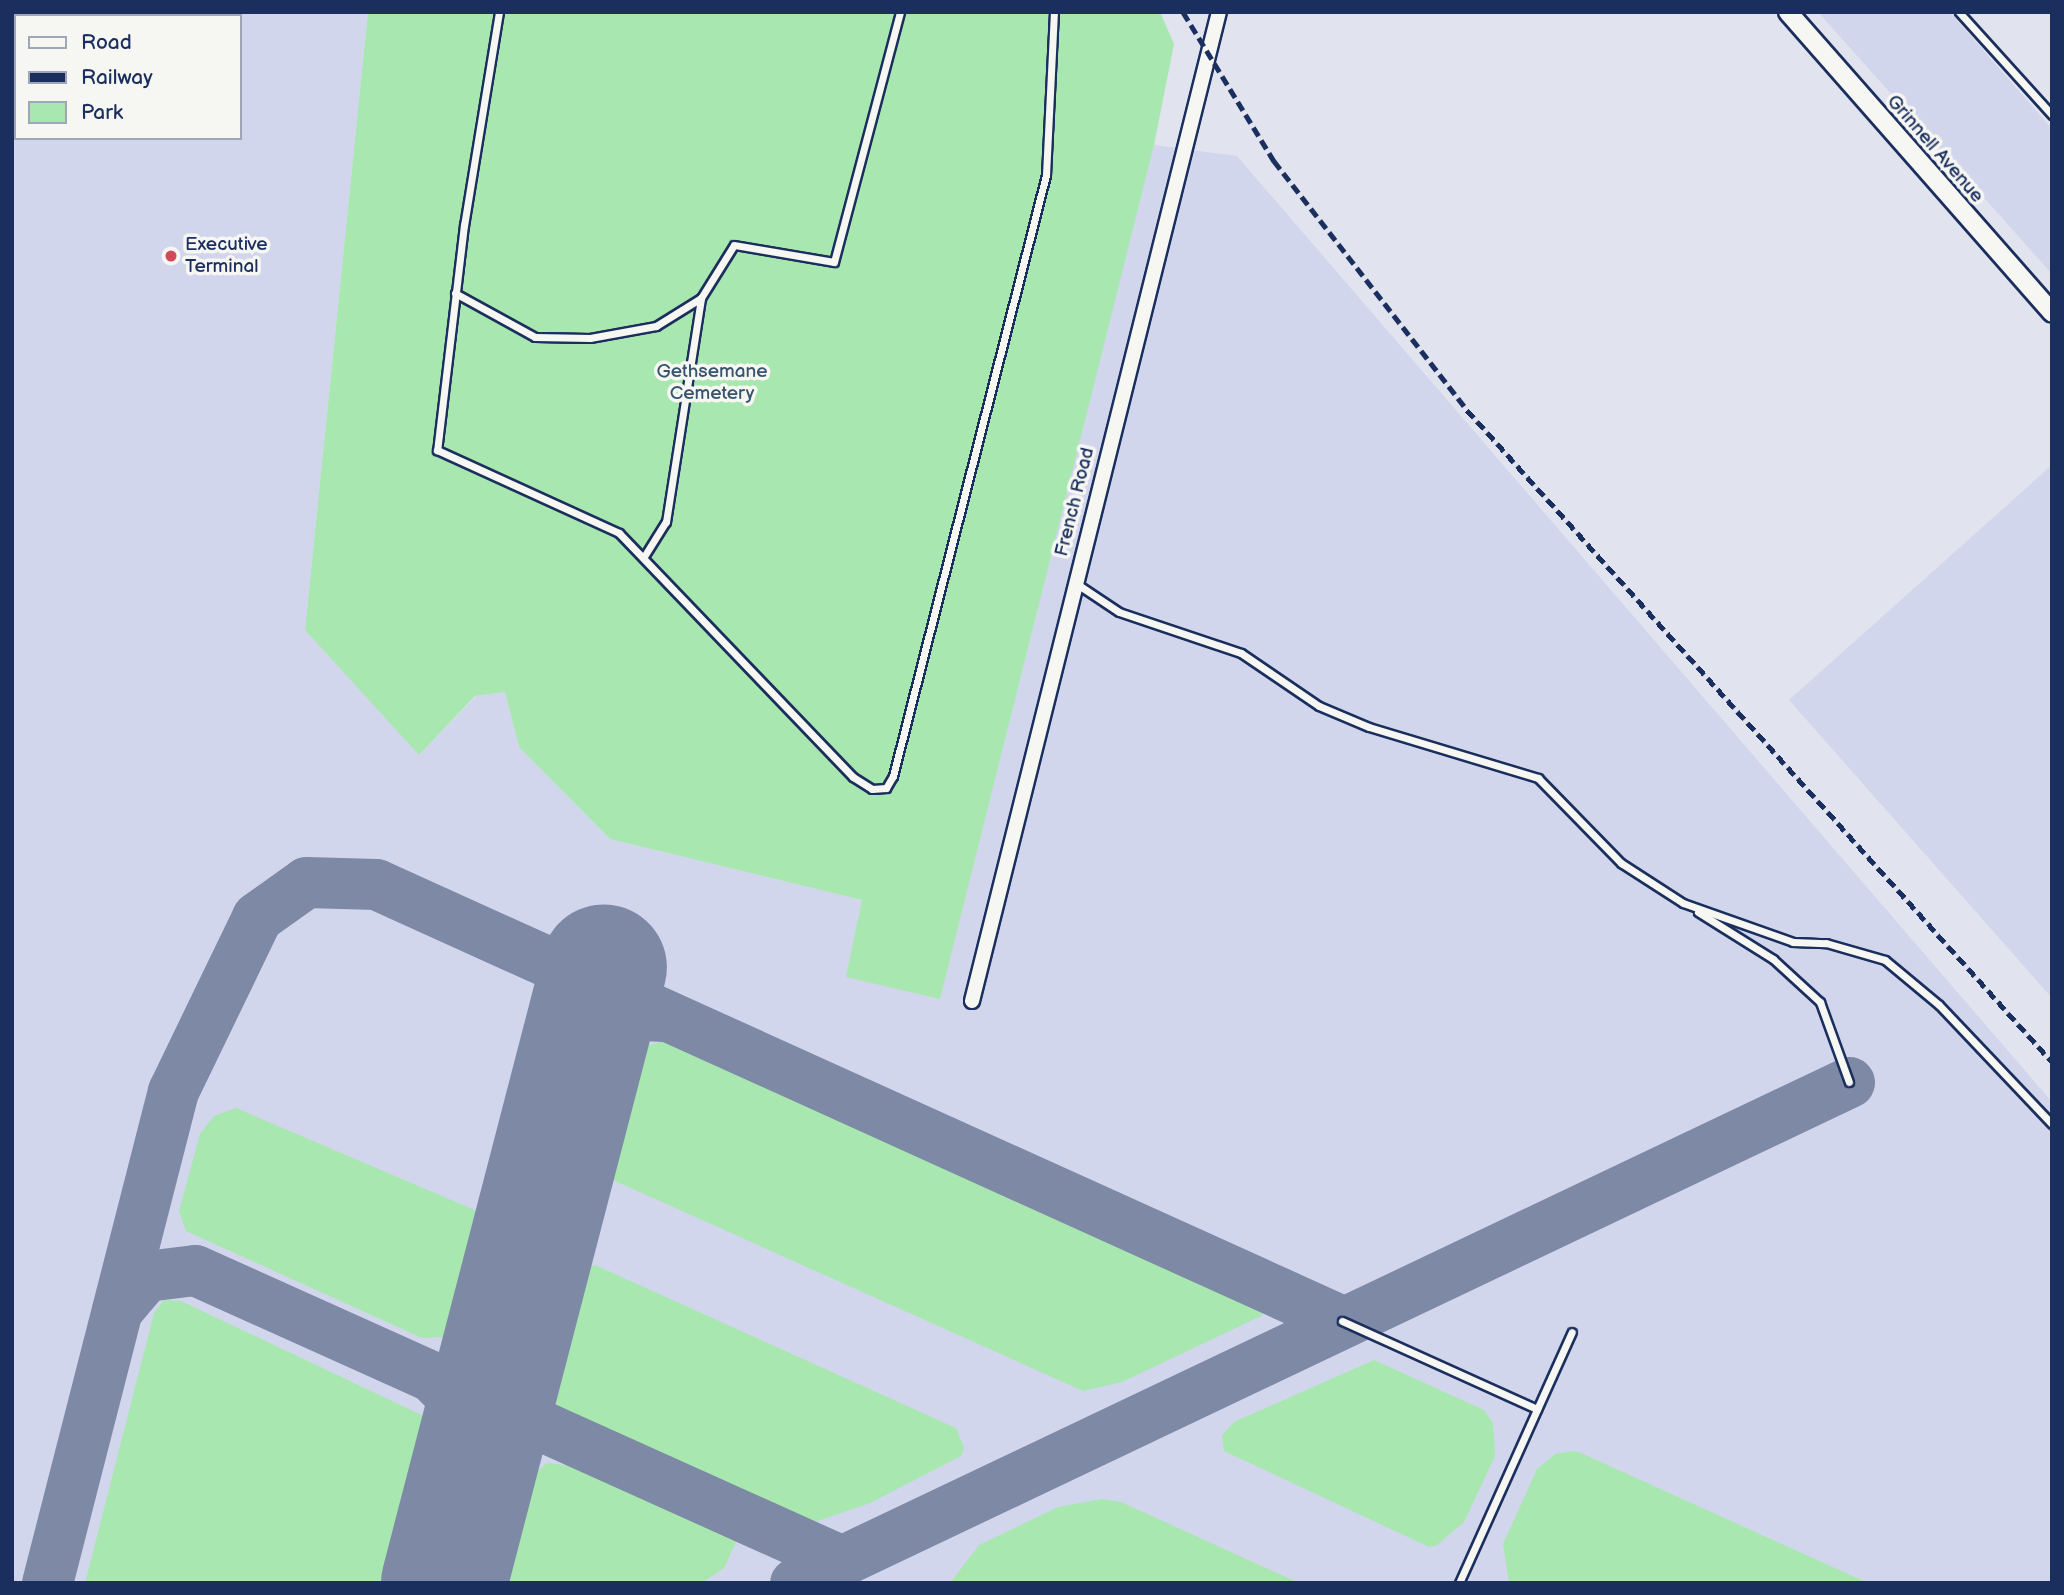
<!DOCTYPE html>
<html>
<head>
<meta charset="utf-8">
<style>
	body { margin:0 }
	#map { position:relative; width:2064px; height:1595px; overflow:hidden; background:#e1e3ef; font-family:"Balsamiq Sans",sans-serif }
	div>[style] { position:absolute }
	.built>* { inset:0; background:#d2d6ed }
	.green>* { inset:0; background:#a8e7af }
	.taxiway>* { height:51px; margin:-25.5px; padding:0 25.5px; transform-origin:25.5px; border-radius:25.5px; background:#7e89a6 }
	.runway>* { height:126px; margin:-63px; padding:0 63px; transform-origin:63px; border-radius:63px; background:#7e89a6 }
	.roads { filter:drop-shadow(2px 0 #1b2f5e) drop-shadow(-2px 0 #1b2f5e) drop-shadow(0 2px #1b2f5e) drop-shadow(0 -2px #1b2f5e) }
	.service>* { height:7px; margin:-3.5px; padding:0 3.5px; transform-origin:3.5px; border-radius:3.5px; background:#f6f6f2 }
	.minor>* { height:14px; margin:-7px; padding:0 7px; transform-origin:7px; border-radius:7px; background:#f6f6f2 }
	.tertiary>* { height:18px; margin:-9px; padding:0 9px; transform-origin:9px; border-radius:9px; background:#f6f6f2 }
	.rail>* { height:5px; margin-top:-2.5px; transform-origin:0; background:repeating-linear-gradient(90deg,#1b2f5e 0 10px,transparent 0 15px) }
	.dots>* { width:19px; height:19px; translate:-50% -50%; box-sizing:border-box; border:4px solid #f6f6f2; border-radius:50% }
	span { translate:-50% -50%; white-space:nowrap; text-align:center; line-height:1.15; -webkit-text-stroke:7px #f6f6f2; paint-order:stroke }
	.street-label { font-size:19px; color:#1b2f5e }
	.poi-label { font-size:19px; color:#1b2f5e }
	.left { translate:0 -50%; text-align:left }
	.park-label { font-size:19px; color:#37546e }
	.frame { position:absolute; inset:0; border:14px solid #1b2f5e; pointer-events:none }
	.legend { position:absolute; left:14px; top:14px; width:228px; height:126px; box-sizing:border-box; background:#f6f6f2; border:2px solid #9ea6b7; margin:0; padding:9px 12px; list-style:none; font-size:21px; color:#1b2f5e }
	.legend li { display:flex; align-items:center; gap:14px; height:35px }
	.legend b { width:35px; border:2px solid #9ea6b7 }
</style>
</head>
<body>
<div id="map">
	<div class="built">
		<i style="clip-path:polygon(evenodd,12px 12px,368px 12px,305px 630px,420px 754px,476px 696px,505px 692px,519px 747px,610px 839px,862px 900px,939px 998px,1154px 145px,1237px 156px,2052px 1102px,2052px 1583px,12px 1583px,12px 12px,16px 16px,240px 16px,240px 138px,16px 138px,16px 16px)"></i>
		<i style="clip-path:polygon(1818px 12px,1950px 12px,2052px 129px,2052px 274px)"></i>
		<i style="clip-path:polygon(2052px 465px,2052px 998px,1789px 700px)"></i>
	</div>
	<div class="green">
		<i style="clip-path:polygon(368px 12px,1160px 12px,1174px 44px,1154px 145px,940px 999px,846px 977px,862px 900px,610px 839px,519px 747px,505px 692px,475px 696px,419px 755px,305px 630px)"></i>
		<i style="clip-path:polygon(665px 1041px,1240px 1300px,1263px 1310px,1261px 1316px,1122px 1382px,1083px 1391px,595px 1172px,624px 1063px,640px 1047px)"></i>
		<i style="clip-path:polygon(236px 1108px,477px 1211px,490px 1243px,465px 1325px,447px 1337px,422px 1338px,186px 1231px,179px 1211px,200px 1134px,214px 1116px)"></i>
		<i style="clip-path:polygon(595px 1265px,956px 1428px,964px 1448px,961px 1456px,870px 1503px,809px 1524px,565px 1415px,549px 1395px,546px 1373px,570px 1274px)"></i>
		<i style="clip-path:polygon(164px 1300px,181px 1301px,428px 1418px,436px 1450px,402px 1583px,85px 1583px,154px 1313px)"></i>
		<i style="clip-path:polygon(1374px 1360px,1484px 1410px,1493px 1423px,1495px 1456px,1464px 1522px,1437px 1545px,1429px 1547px,1224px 1451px,1222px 1435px,1234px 1422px)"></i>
		<i style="clip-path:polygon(1573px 1451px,1581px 1453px,1868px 1583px,1509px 1583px,1503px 1544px,1537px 1469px,1555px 1454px)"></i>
		<i style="clip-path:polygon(547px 1463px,576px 1466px,737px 1540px,724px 1568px,702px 1583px,493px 1583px,519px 1487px)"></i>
		<i style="clip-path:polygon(1102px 1499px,1121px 1502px,1299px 1583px,950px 1583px,979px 1545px,1058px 1507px)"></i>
	</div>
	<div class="taxiway">
		<i style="left:585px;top:1039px;width:43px;rotate:-35.5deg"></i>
		<i style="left:620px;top:1014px;width:44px;rotate:2.6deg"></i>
		<i style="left:117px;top:1310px;width:45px;rotate:-49.5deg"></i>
		<i style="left:146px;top:1276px;width:49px;rotate:-7deg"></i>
		<i style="left:195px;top:1270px;width:709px;rotate:24.22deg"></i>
		<i style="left:433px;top:1378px;width:31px;rotate:45deg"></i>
		<i style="left:455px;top:1400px;width:32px;rotate:66deg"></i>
		<i style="left:468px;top:1429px;width:31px;rotate:84deg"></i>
		<i style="left:471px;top:1460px;width:44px;rotate:99.2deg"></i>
		<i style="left:47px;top:1583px;width:508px;rotate:-75.64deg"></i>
		<i style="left:173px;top:1091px;width:193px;rotate:-64.2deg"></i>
		<i style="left:257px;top:917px;width:60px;rotate:-35.5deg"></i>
		<i style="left:306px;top:882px;width:70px;rotate:1.6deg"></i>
		<i style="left:376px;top:884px;width:1060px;rotate:24.34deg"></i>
		<i style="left:795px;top:1583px;width:1167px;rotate:-25.42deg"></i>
	</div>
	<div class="runway">
		<i style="left:444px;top:1583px;width:636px;rotate:-75.44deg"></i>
	</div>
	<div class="roads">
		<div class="service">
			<i style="left:499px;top:12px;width:216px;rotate:99.3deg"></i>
			<i style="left:464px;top:225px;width:227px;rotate:96.8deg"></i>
			<i style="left:437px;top:450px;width:200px;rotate:24.5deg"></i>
			<i style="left:619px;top:533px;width:338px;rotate:46.2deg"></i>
			<i style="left:853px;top:777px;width:22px;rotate:32deg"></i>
			<i style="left:872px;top:789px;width:14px;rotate:-4deg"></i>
			<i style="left:886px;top:788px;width:14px;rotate:-60deg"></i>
			<i style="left:893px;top:776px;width:620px;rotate:-75.72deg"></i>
			<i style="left:1046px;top:175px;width:163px;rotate:-87.2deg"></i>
			<i style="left:1959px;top:12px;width:139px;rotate:47.9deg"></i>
			<i style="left:455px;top:293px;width:91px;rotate:28.8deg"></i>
			<i style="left:535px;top:337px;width:55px;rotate:1deg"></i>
			<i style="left:590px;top:338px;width:67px;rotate:-10.3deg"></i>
			<i style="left:656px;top:326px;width:53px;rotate:-31.9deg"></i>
			<i style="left:645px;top:555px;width:39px;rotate:-58deg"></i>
			<i style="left:666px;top:522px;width:227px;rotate:-81.1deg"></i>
			<i style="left:701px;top:298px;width:62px;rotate:-58.1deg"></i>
			<i style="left:734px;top:245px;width:101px;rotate:9.6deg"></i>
			<i style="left:834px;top:262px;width:259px;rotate:-75.2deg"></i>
			<i style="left:1077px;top:584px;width:50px;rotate:33.7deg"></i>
			<i style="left:1119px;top:612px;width:129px;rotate:18.6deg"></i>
			<i style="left:1241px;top:653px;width:94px;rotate:34.2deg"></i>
			<i style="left:1319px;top:706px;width:54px;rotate:22.8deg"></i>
			<i style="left:1369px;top:727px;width:177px;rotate:16.8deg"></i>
			<i style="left:1538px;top:778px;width:119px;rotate:45.7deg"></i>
			<i style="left:1621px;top:863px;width:74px;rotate:32.8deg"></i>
			<i style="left:1683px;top:903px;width:117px;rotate:19.5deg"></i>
			<i style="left:1793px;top:942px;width:33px;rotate:2deg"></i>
			<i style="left:1826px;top:943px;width:61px;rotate:16.1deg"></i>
			<i style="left:1885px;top:960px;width:70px;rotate:39.8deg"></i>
			<i style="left:1939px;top:1005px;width:164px;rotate:46.5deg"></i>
			<i style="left:1698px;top:912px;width:89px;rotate:32.1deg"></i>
			<i style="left:1773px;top:959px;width:64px;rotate:42.5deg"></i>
			<i style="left:1820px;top:1002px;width:85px;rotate:70.1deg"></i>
			<i style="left:1342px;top:1321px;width:214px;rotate:24.3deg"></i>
			<i style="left:1459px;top:1583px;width:275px;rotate:-65.8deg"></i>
		</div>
		<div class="minor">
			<i style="left:972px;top:1001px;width:1019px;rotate:-75.98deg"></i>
		</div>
		<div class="tertiary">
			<i style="left:1788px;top:12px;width:400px;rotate:48.7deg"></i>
		</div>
	</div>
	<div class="rail">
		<i style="left:1183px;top:12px;width:175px;rotate:58.6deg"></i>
		<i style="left:1274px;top:161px;width:315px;rotate:52.2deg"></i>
		<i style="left:1467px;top:410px;width:876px;rotate:48.1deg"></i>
	</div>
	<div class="dots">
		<i style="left:171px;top:256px;background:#d1495b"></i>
	</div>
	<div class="street-label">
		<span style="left:1935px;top:149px;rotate:49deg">Grinnell Avenue</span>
		<span style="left:1075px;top:502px;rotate:-76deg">French Road</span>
	</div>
	<div class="poi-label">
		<span class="left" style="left:185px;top:256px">Executive<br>Terminal</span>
	</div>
	<div class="park-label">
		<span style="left:712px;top:383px">Gethsemane<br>Cemetery</span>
	</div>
	<div class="frame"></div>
	<ul class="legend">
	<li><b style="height:9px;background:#f6f6f2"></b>Road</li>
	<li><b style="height:9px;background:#1b2f5e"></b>Railway</li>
	<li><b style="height:19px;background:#a8e7af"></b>Park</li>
	</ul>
</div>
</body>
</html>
